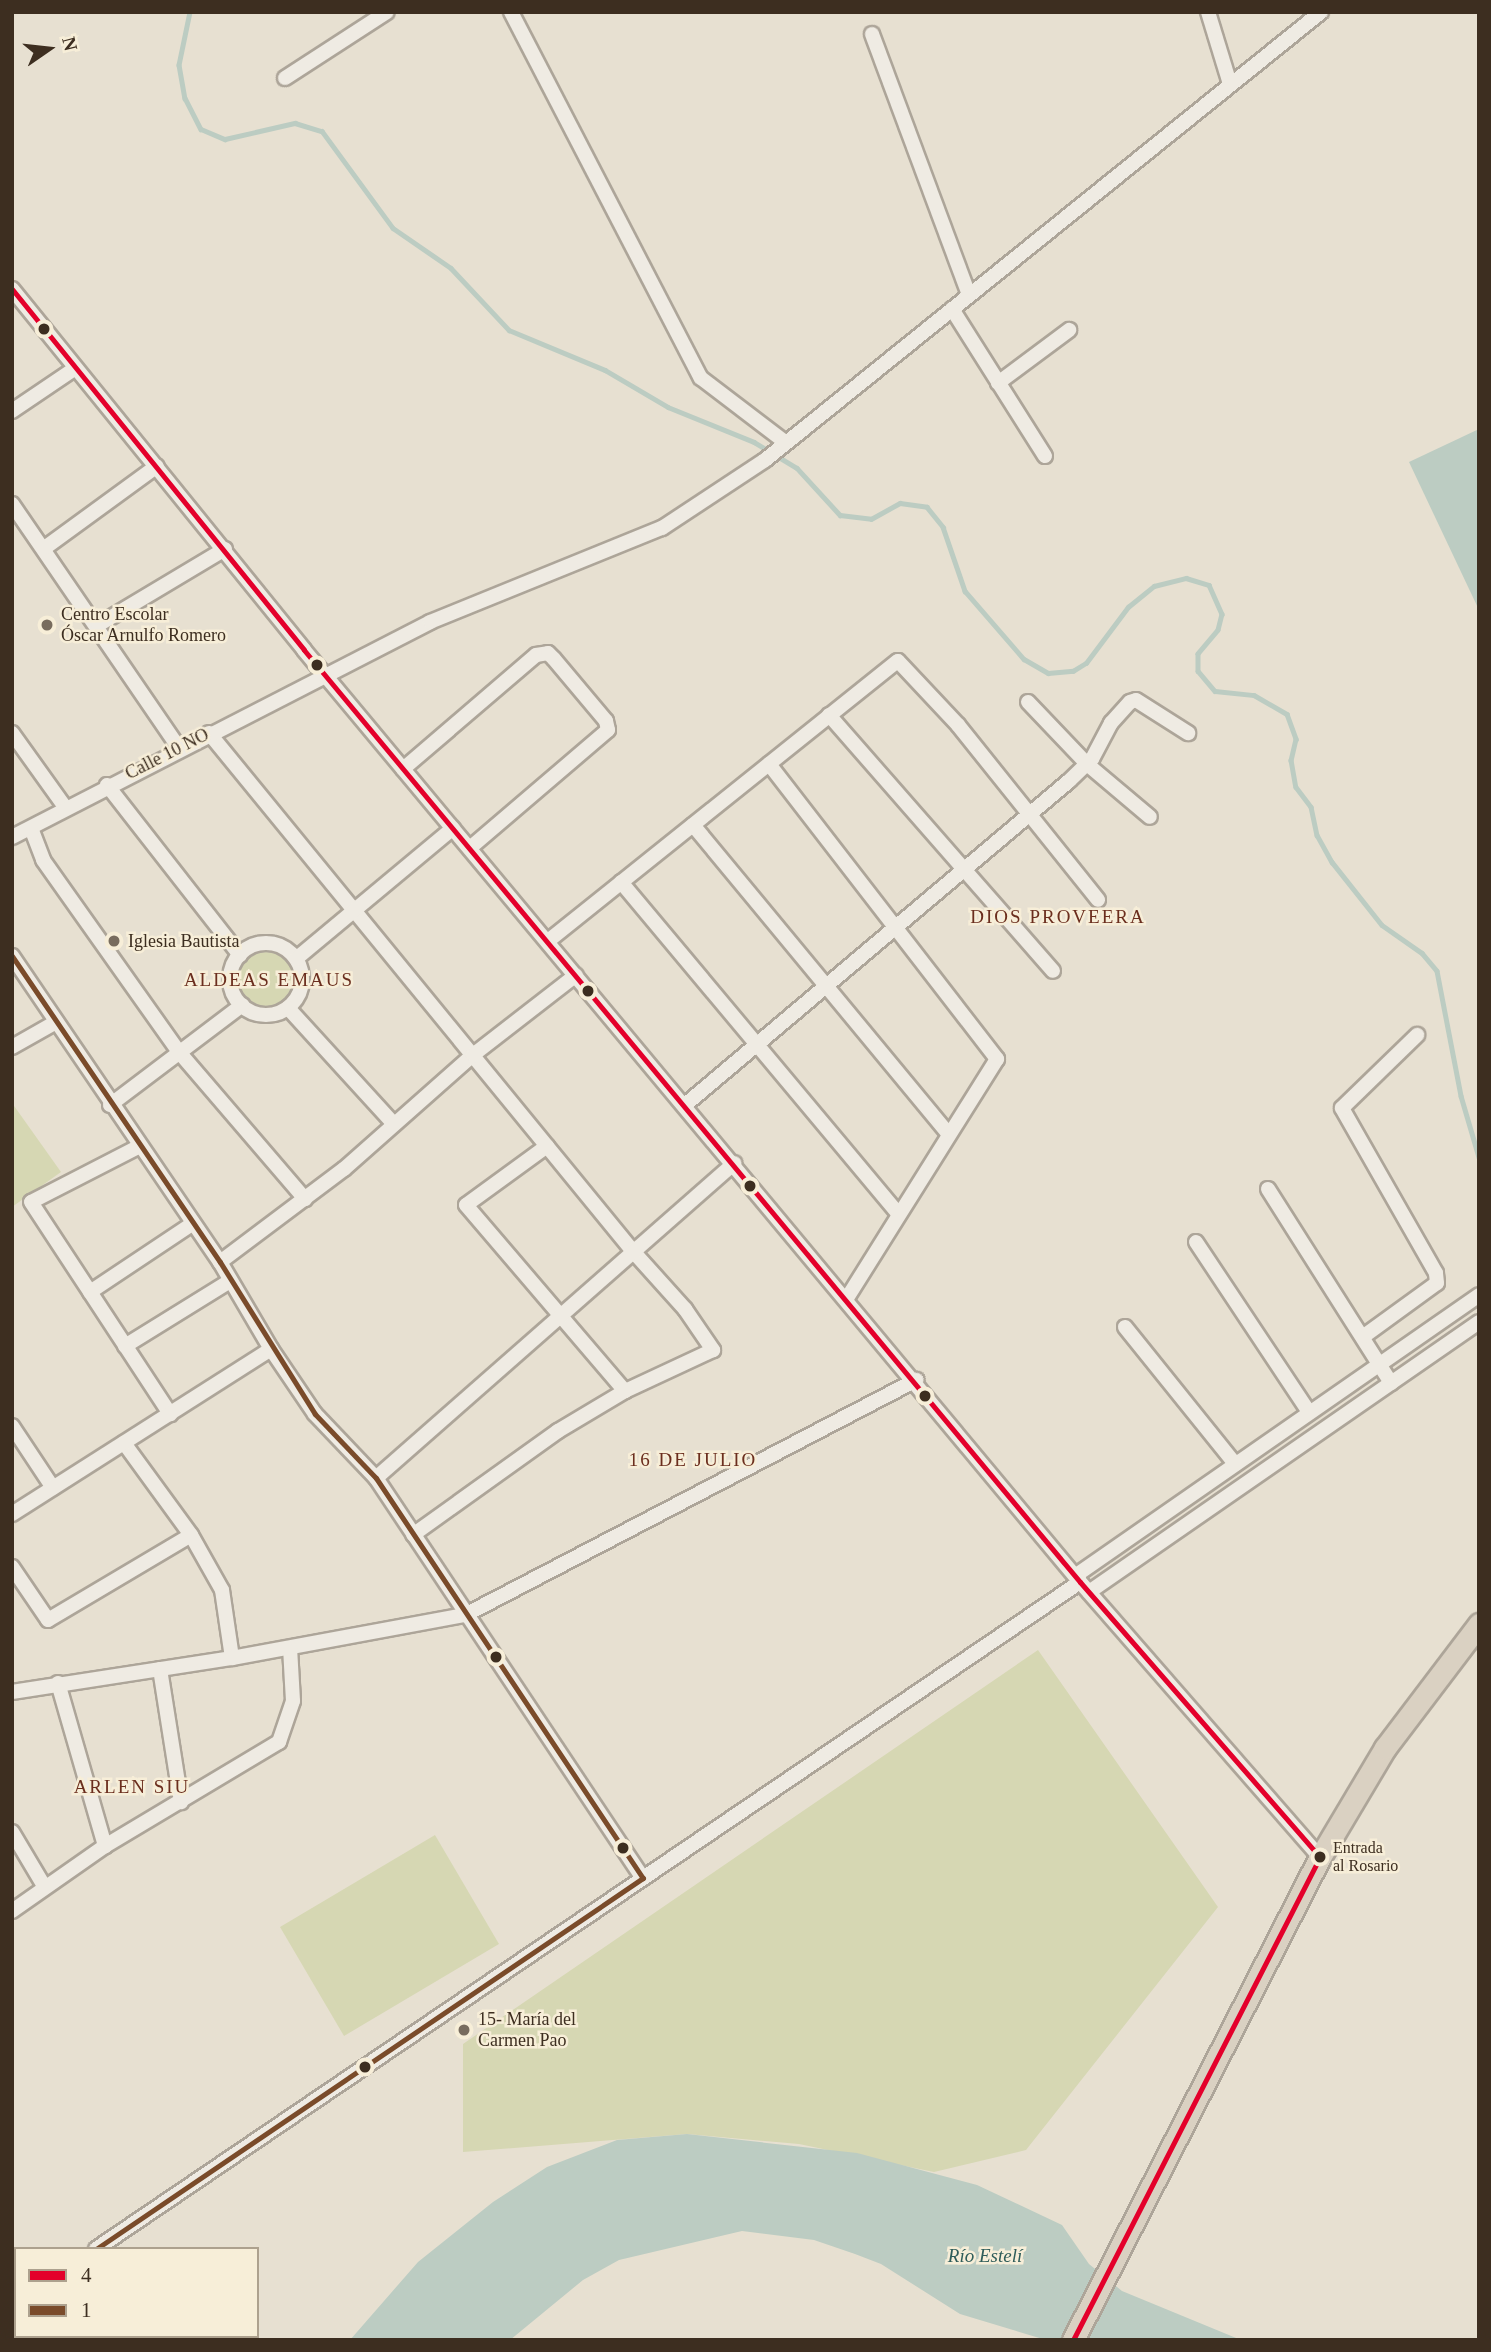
<!DOCTYPE html>
<html>
<head>
<meta charset="utf-8">
<style>
	body { margin:0 }
	#map { position:relative; width:1491px; height:2352px; overflow:hidden; background:#e7e0d1; font-family:Georgia,serif }
	div>[style] { position:absolute }
	.green>* { inset:0; background:#d6d7b3 }
	.round { border-radius:50% }
	.water>* { inset:0; background:#bcccc2 }
	.stream>* { height:4.5px; margin:-2.25px; padding:0 2.25px; transform-origin:2.25px; border-radius:2.25px; background:#bcccc2 }
	.roads { filter:drop-shadow(2px 0 #ada599) drop-shadow(-2px 0 #ada599) drop-shadow(0 2px #ada599) drop-shadow(0 -2px #ada599) }
	.minor>* { height:14px; margin:-7px; padding:0 7px; transform-origin:7px; border-radius:7px; background:#efebe3 }
	.minor>.ring { margin:-7px; padding:0; box-sizing:content-box; background:none; border:14px solid #efebe3; border-radius:50% }
	.highway>* { height:21px; margin:-10.5px; padding:0 10.5px; transform-origin:10.5px; border-radius:10.5px; background:#dad1c2 }
	.bus-1>* { height:5px; margin:-2.5px; padding:0 2.5px; transform-origin:2.5px; border-radius:2.5px; background:#e4002b }
	.bus-2>* { height:5px; margin:-2.5px; padding:0 2.5px; transform-origin:2.5px; border-radius:2.5px; background:#7a4b2a }
	.dots>* { width:19px; height:19px; translate:-50% -50%; box-sizing:border-box; border:4px solid #f7eed8; border-radius:50% }
	span { translate:-50% -50%; white-space:nowrap; text-align:center; line-height:1.15; -webkit-text-stroke:5px #f7eed8; paint-order:stroke }
	.bus-label { font-size:16px; color:#3d2e20 }
	.left { translate:0 -50%; text-align:left }
	.poi-label { font-size:18px; color:#3d2e20 }
	.street-label { font-size:18px; color:#3d2e20 }
	.neighbourhood-label { font-size:19px; color:#6b2e1e; letter-spacing:2px }
	.water-label { font-size:19px; color:#2f5d5a; font-style:italic }
	.frame { position:absolute; inset:0; border:14px solid #3d2e20; pointer-events:none }
	.legend { position:absolute; left:14px; top:2247px; width:245px; height:91px; box-sizing:border-box; background:#f7eed8; border:2px solid #ada18e; margin:0; padding:9px 12px; list-style:none; font-size:21px; color:#3d2e20 }
	.legend li { display:flex; align-items:center; gap:14px; height:35px }
	.legend b { width:35px; border:2px solid #ada18e }
	.north { position:absolute; left:14px; top:14px; width:70px; height:70px; -webkit-text-stroke:5px #f7eed8; paint-order:stroke; rotate:76deg; font-size:19px; font-weight:700; line-height:28px; text-align:center; color:#3d2e20 }
	.north::after { content:''; display:block; margin:auto; width:24px; height:32px; background:#3d2e20; clip-path:polygon(50% 0,100% 100%,50% 72%,0 100%) }
</style>
</head>
<body>
<div id="map">
	<div class="green">
		<i class="round" style="left:238px;top:952px;width:56px;height:56px"></i>
		<i style="clip-path:polygon(12px 1103px,61px 1172px,12px 1207px)"></i>
		<i style="clip-path:polygon(1038px 1650px,1218px 1907px,1026px 2150px,934px 2172px,799px 2144px,687px 2134px,463px 2152px,463px 2044px)"></i>
		<i style="clip-path:polygon(435px 1835px,499px 1944px,344px 2036px,280px 1927px)"></i>
	</div>
	<div class="water">
		<i style="clip-path:polygon(1479px 429px,1479px 610px,1409px 462px)"></i>
		<i style="clip-path:polygon(687px 2134px,857px 2153px,977px 2185px,1062px 2225px,1089px 2264px,1122px 2291px,1241px 2340px,1046px 2340px,960px 2314px,881px 2264px,855px 2254px,814px 2240px,742px 2231px,619px 2260px,583px 2280px,510px 2340px,350px 2340px,418px 2262px,493px 2202px,547px 2167px,617px 2140px)"></i>
	</div>
	<div class="stream">
		<i style="left:190px;top:12px;width:54px;rotate:101.7deg"></i>
		<i style="left:179px;top:65px;width:34px;rotate:80deg"></i>
		<i style="left:185px;top:98px;width:35px;rotate:63deg"></i>
		<i style="left:201px;top:129px;width:26px;rotate:23deg"></i>
		<i style="left:225px;top:139px;width:72px;rotate:-12.9deg"></i>
		<i style="left:295px;top:123px;width:28px;rotate:17deg"></i>
		<i style="left:322px;top:131px;width:120px;rotate:53.8deg"></i>
		<i style="left:393px;top:228px;width:70px;rotate:34.6deg"></i>
		<i style="left:451px;top:268px;width:85px;rotate:46.9deg"></i>
		<i style="left:509px;top:330px;width:104px;rotate:22.6deg"></i>
		<i style="left:605px;top:370px;width:73px;rotate:30.4deg"></i>
		<i style="left:668px;top:407px;width:93px;rotate:22.1deg"></i>
		<i style="left:754px;top:442px;width:50px;rotate:31.2deg"></i>
		<i style="left:797px;top:468px;width:64px;rotate:47.5deg"></i>
		<i style="left:840px;top:515px;width:31px;rotate:7deg"></i>
		<i style="left:871px;top:519px;width:33px;rotate:-29deg"></i>
		<i style="left:900px;top:503px;width:27px;rotate:8deg"></i>
		<i style="left:927px;top:507px;width:26px;rotate:51deg"></i>
		<i style="left:943px;top:527px;width:68px;rotate:71deg"></i>
		<i style="left:965px;top:591px;width:90px;rotate:49.1deg"></i>
		<i style="left:1024px;top:659px;width:28px;rotate:30deg"></i>
		<i style="left:1048px;top:673px;width:25px;rotate:-5deg"></i>
		<i style="left:1073px;top:671px;width:15px;rotate:-32deg"></i>
		<i style="left:1086px;top:663px;width:70px;rotate:-53.1deg"></i>
		<i style="left:1128px;top:607px;width:33px;rotate:-39deg"></i>
		<i style="left:1154px;top:586px;width:33px;rotate:-14deg"></i>
		<i style="left:1186px;top:578px;width:24px;rotate:17deg"></i>
		<i style="left:1209px;top:585px;width:32px;rotate:66deg"></i>
		<i style="left:1222px;top:614px;width:16px;rotate:104deg"></i>
		<i style="left:1218px;top:630px;width:31px;rotate:130deg"></i>
		<i style="left:1198px;top:654px;width:17px;rotate:90deg"></i>
		<i style="left:1198px;top:671px;width:26px;rotate:50deg"></i>
		<i style="left:1215px;top:691px;width:39px;rotate:6deg"></i>
		<i style="left:1254px;top:695px;width:38px;rotate:30deg"></i>
		<i style="left:1287px;top:714px;width:27px;rotate:70deg"></i>
		<i style="left:1296px;top:739px;width:22px;rotate:103deg"></i>
		<i style="left:1291px;top:760px;width:27px;rotate:80deg"></i>
		<i style="left:1296px;top:787px;width:25px;rotate:53deg"></i>
		<i style="left:1311px;top:807px;width:29px;rotate:78deg"></i>
		<i style="left:1317px;top:835px;width:31px;rotate:61deg"></i>
		<i style="left:1332px;top:862px;width:80px;rotate:51.6deg"></i>
		<i style="left:1382px;top:925px;width:49px;rotate:35deg"></i>
		<i style="left:1422px;top:953px;width:23px;rotate:50deg"></i>
		<i style="left:1437px;top:971px;width:127px;rotate:79.1deg"></i>
		<i style="left:1461px;top:1096px;width:64px;rotate:73.6deg"></i>
	</div>
	<div class="roads">
		<div class="minor">
			<i style="left:511px;top:12px;width:412px;rotate:62.6deg"></i>
			<i style="left:701px;top:378px;width:106px;rotate:37.3deg"></i>
			<i style="left:1208px;top:12px;width:75px;rotate:73deg"></i>
			<i style="left:872px;top:34px;width:278px;rotate:69.6deg"></i>
			<i style="left:285px;top:78px;width:121px;rotate:-32.9deg"></i>
			<i style="left:12px;top:289px;width:464px;rotate:51deg"></i>
			<i style="left:304px;top:650px;width:1213px;rotate:50.22deg"></i>
			<i style="left:1080px;top:1582px;width:365px;rotate:48.9deg"></i>
			<i style="left:952px;top:309px;width:174px;rotate:57.7deg"></i>
			<i style="left:998px;top:383px;width:89px;rotate:-36.7deg"></i>
			<i style="left:12px;top:411px;width:75px;rotate:-34.1deg"></i>
			<i style="left:12px;top:504px;width:296px;rotate:55.6deg"></i>
			<i style="left:46px;top:547px;width:137px;rotate:-36.1deg"></i>
			<i style="left:98px;top:625px;width:148px;rotate:-30.9deg"></i>
			<i style="left:1028px;top:702px;width:86px;rotate:46.4deg"></i>
			<i style="left:1087px;top:764px;width:82px;rotate:40.1deg"></i>
			<i style="left:829px;top:715px;width:340px;rotate:48.8deg"></i>
			<i style="left:12px;top:733px;width:91px;rotate:54.4deg"></i>
			<i style="left:209px;top:733px;width:667px;rotate:50.72deg"></i>
			<i style="left:631px;top:1249px;width:81px;rotate:48deg"></i>
			<i style="left:685px;top:1309px;width:50px;rotate:55.7deg"></i>
			<i style="left:713px;top:1350px;width:97px;rotate:155deg"></i>
			<i style="left:625px;top:1391px;width:78px;rotate:149.2deg"></i>
			<i style="left:558px;top:1431px;width:178px;rotate:144.4deg"></i>
			<i style="left:769px;top:764px;width:373px;rotate:52.3deg"></i>
			<i style="left:997px;top:1059px;width:282px;rotate:122.1deg"></i>
			<i style="left:403px;top:769px;width:175px;rotate:-40.6deg"></i>
			<i style="left:536px;top:655px;width:12px;rotate:-9deg"></i>
			<i style="left:548px;top:653px;width:8px;rotate:45deg"></i>
			<i style="left:554px;top:659px;width:81px;rotate:50deg"></i>
			<i style="left:606px;top:721px;width:9px;rotate:77deg"></i>
			<i style="left:608px;top:730px;width:182px;rotate:139.5deg"></i>
			<i style="left:107px;top:785px;width:216px;rotate:52deg"></i>
			<i style="left:693px;top:825px;width:401px;rotate:50.4deg"></i>
			<i style="left:31px;top:828px;width:34px;rotate:69deg"></i>
			<i style="left:43px;top:860px;width:235px;rotate:54.7deg"></i>
			<i style="left:179px;top:1052px;width:194px;rotate:49.4deg"></i>
			<i style="left:12px;top:837px;width:470px;rotate:-27.2deg"></i>
			<i style="left:430px;top:622px;width:250px;rotate:-22.1deg"></i>
			<i style="left:662px;top:528px;width:123px;rotate:-33.4deg"></i>
			<i style="left:765px;top:460px;width:714px;rotate:-38.86deg"></i>
			<i style="left:621px;top:882px;width:433px;rotate:50.1deg"></i>
			<i style="left:548px;top:941px;width:448px;rotate:-38.7deg"></i>
			<i style="left:898px;top:661px;width:88px;rotate:46.8deg"></i>
			<i style="left:958px;top:725px;width:224px;rotate:51.3deg"></i>
			<i class="ring" style="left:230px;top:943px;width:58px;height:58px"></i>
			<i style="left:12px;top:956px;width:370px;rotate:55.8deg"></i>
			<i style="left:220px;top:1262px;width:101px;rotate:59.6deg"></i>
			<i style="left:271px;top:1349px;width:78px;rotate:55.9deg"></i>
			<i style="left:315px;top:1414px;width:88px;rotate:46.4deg"></i>
			<i style="left:376px;top:1478px;width:481px;rotate:56.3deg"></i>
			<i style="left:296px;top:959px;width:204px;rotate:-39.8deg"></i>
			<i style="left:288px;top:1008px;width:157px;rotate:47.6deg"></i>
			<i style="left:12px;top:1047px;width:51px;rotate:-29.6deg"></i>
			<i style="left:110px;top:1105px;width:166px;rotate:-37.1deg"></i>
			<i style="left:685px;top:1105px;width:502px;rotate:-40.16deg"></i>
			<i style="left:1069px;top:781px;width:32px;rotate:-44deg"></i>
			<i style="left:1092px;top:759px;width:41px;rotate:-62.2deg"></i>
			<i style="left:1111px;top:723px;width:28px;rotate:-48deg"></i>
			<i style="left:1130px;top:702px;width:6px;rotate:-18deg"></i>
			<i style="left:1136px;top:700px;width:62px;rotate:32.4deg"></i>
			<i style="left:547px;top:1146px;width:100px;rotate:143.9deg"></i>
			<i style="left:466px;top:1205px;width:245px;rotate:49.5deg"></i>
			<i style="left:138px;top:1147px;width:120px;rotate:152.8deg"></i>
			<i style="left:31px;top:1202px;width:254px;rotate:56.7deg"></i>
			<i style="left:1268px;top:1189px;width:230px;rotate:57.6deg"></i>
			<i style="left:1196px;top:1242px;width:204px;rotate:56.4deg"></i>
			<i style="left:220px;top:1262px;width:155px;rotate:-36.9deg"></i>
			<i style="left:344px;top:1169px;width:172px;rotate:-41.5deg"></i>
			<i style="left:473px;top:1055px;width:130px;rotate:-37.8deg"></i>
			<i style="left:90px;top:1292px;width:123px;rotate:-33.7deg"></i>
			<i style="left:1125px;top:1327px;width:176px;rotate:51.2deg"></i>
			<i style="left:1364px;top:1336px;width:90px;rotate:-36deg"></i>
			<i style="left:1437px;top:1283px;width:10px;rotate:-96deg"></i>
			<i style="left:1436px;top:1273px;width:190px;rotate:-119.7deg"></i>
			<i style="left:1342px;top:1108px;width:105px;rotate:-44.2deg"></i>
			<i style="left:125px;top:1346px;width:123px;rotate:-31.8deg"></i>
			<i style="left:12px;top:1426px;width:74px;rotate:56.5deg"></i>
			<i style="left:124px;top:1443px;width:114px;rotate:53.9deg"></i>
			<i style="left:191px;top:1535px;width:63px;rotate:60.6deg"></i>
			<i style="left:222px;top:1590px;width:69px;rotate:81.6deg"></i>
			<i style="left:376px;top:1478px;width:477px;rotate:-41.3deg"></i>
			<i style="left:12px;top:1514px;width:307px;rotate:-32.5deg"></i>
			<i style="left:12px;top:1567px;width:64px;rotate:55.8deg"></i>
			<i style="left:48px;top:1620px;width:166px;rotate:-30.7deg"></i>
			<i style="left:1075px;top:1576px;width:492px;rotate:-34.8deg"></i>
			<i style="left:1089px;top:1592px;width:474px;rotate:-34.7deg"></i>
			<i style="left:160px;top:1669px;width:135px;rotate:81deg"></i>
			<i style="left:58px;top:1683px;width:170px;rotate:73.9deg"></i>
			<i style="left:12px;top:1692px;width:223px;rotate:-8.8deg"></i>
			<i style="left:232px;top:1658px;width:237px;rotate:-10.5deg"></i>
			<i style="left:465px;top:1615px;width:509px;rotate:-27.52deg"></i>
			<i style="left:12px;top:1832px;width:63px;rotate:59.3deg"></i>
			<i style="left:12px;top:1911px;width:113px;rotate:-35deg"></i>
			<i style="left:105px;top:1846px;width:203px;rotate:-30.9deg"></i>
			<i style="left:279px;top:1742px;width:43px;rotate:-71.1deg"></i>
			<i style="left:293px;top:1701px;width:53px;rotate:-93.2deg"></i>
			<i style="left:96px;top:2249px;width:1189px;rotate:-34.13deg"></i>
			<i style="left:12px;top:2307px;width:4px;rotate:-27deg"></i>
		</div>
		<div class="highway">
			<i style="left:1073px;top:2340px;width:542px;rotate:-62.92deg"></i>
			<i style="left:1320px;top:1857px;width:127px;rotate:-59.2deg"></i>
			<i style="left:1385px;top:1748px;width:156px;rotate:-52.8deg"></i>
		</div>
	</div>
	<div class="bus-1">
		<i style="left:12px;top:289px;width:464px;rotate:51deg"></i>
		<i style="left:304px;top:650px;width:1213px;rotate:50.22deg"></i>
		<i style="left:1080px;top:1582px;width:365px;rotate:48.9deg"></i>
		<i style="left:1073px;top:2340px;width:542px;rotate:-62.92deg"></i>
	</div>
	<div class="bus-2">
		<i style="left:12px;top:956px;width:370px;rotate:55.8deg"></i>
		<i style="left:220px;top:1262px;width:179px;rotate:58deg"></i>
		<i style="left:315px;top:1414px;width:88px;rotate:46.4deg"></i>
		<i style="left:376px;top:1478px;width:481px;rotate:56.3deg"></i>
		<i style="left:96px;top:2249px;width:661px;rotate:-34.15deg"></i>
	</div>
	<div class="dots">
		<i style="left:44px;top:329px;background:#3d2e20"></i>
		<i style="left:47px;top:625px;background:#786c5e"></i>
		<i style="left:317px;top:665px;background:#3d2e20"></i>
		<i style="left:114px;top:941px;background:#786c5e"></i>
		<i style="left:588px;top:991px;background:#3d2e20"></i>
		<i style="left:750px;top:1186px;background:#3d2e20"></i>
		<i style="left:925px;top:1396px;background:#3d2e20"></i>
		<i style="left:496px;top:1657px;background:#3d2e20"></i>
		<i style="left:623px;top:1848px;background:#3d2e20"></i>
		<i style="left:1320px;top:1857px;background:#3d2e20"></i>
		<i style="left:464px;top:2030px;background:#786c5e"></i>
		<i style="left:365px;top:2067px;background:#3d2e20"></i>
	</div>
	<div class="bus-label">
		<span class="left" style="left:1333px;top:1857px">Entrada<br>al Rosario</span>
	</div>
	<div class="poi-label">
		<span class="left" style="left:61px;top:625px">Centro Escolar<br>Óscar Arnulfo Romero</span>
		<span class="left" style="left:128px;top:941px">Iglesia Bautista</span>
		<span class="left" style="left:478px;top:2030px">15- María del<br>Carmen Pao</span>
	</div>
	<div class="street-label">
		<span style="left:167px;top:754px;rotate:-27deg">Calle 10 NO</span>
	</div>
	<div class="neighbourhood-label">
		<span style="left:1058px;top:917px">DIOS PROVEERA</span>
		<span style="left:269px;top:980px">ALDEAS EMAUS</span>
		<span style="left:693px;top:1460px">16 DE JULIO</span>
		<span style="left:132px;top:1787px">ARLEN SIU</span>
	</div>
	<div class="water-label">
		<span style="left:985px;top:2256px">Río Estelí</span>
	</div>
	<div class="frame"></div>
	<ul class="legend">
	<li><b style="height:9px;background:#e4002b"></b>4</li>
	<li><b style="height:9px;background:#7a4b2a"></b>1</li>
	</ul>
	<div class="north">N</div>
</div>
</body>
</html>
